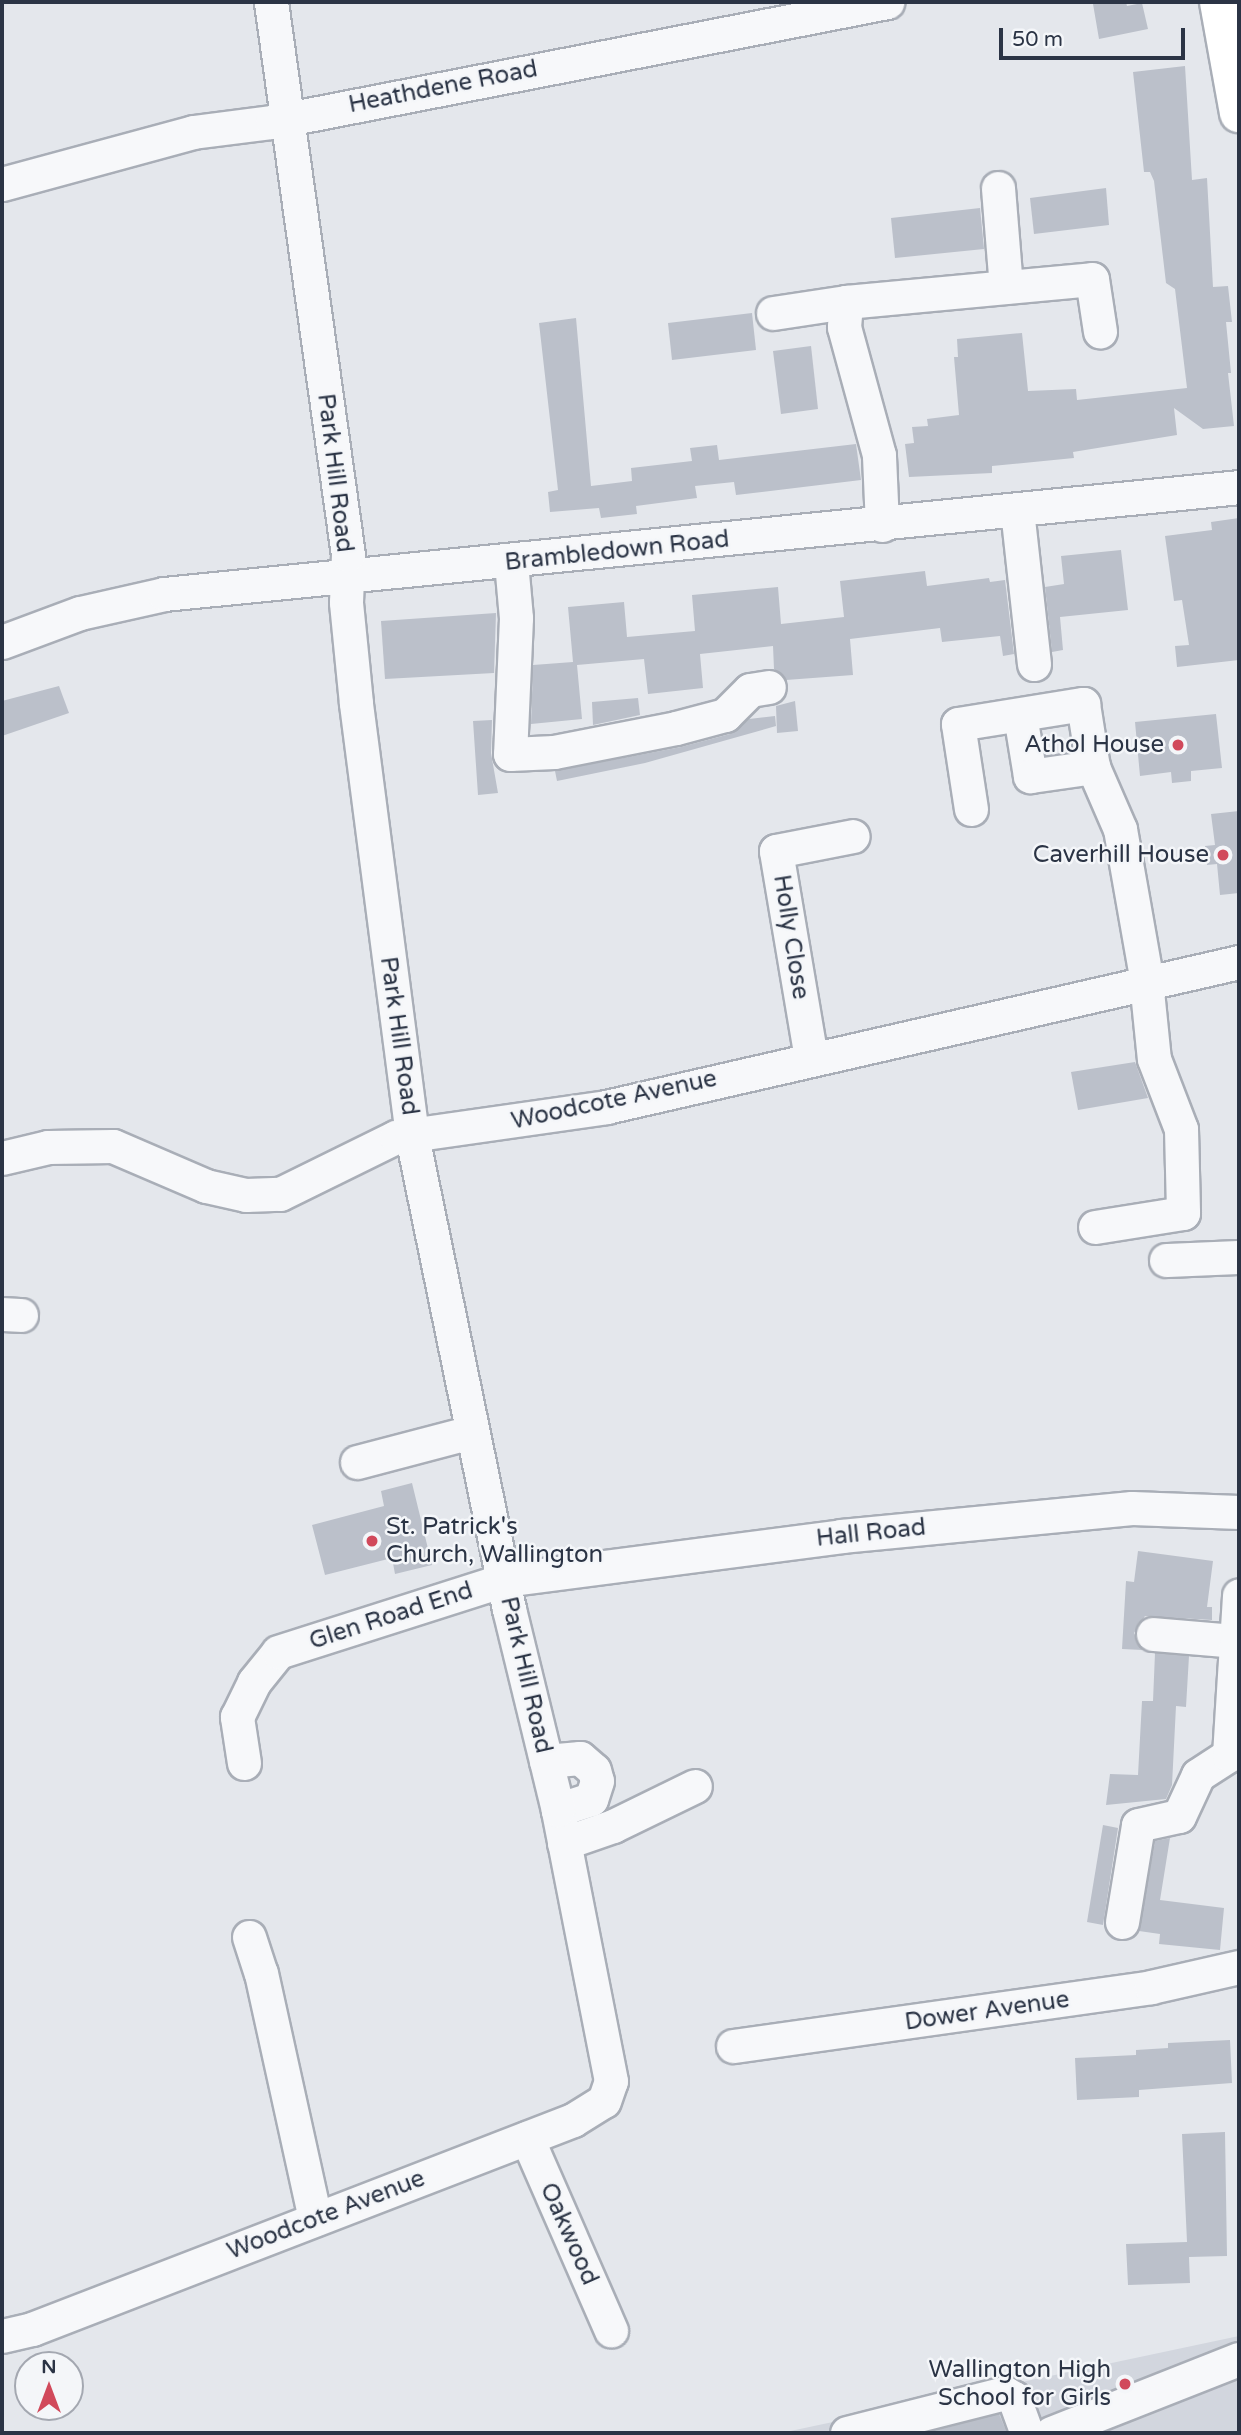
<!DOCTYPE html>
<html>
<head>
<meta charset="utf-8">
<style>
	body { margin:0 }
	#map { position:relative; width:1241px; height:2435px; overflow:hidden; background:#e4e7ec; font-family:"Varela Round",sans-serif }
	div>[style] { position:absolute }
	.built>* { inset:0; background:#d2d6de }
	.building>* { inset:0; background:#bbc0ca }
	.roads { filter:drop-shadow(2px 0 #a9aeb7) drop-shadow(-2px 0 #a9aeb7) drop-shadow(0 2px #a9aeb7) drop-shadow(0 -2px #a9aeb7) }
	.minor>* { height:33px; margin:-16.5px; padding:0 16.5px; transform-origin:16.5px; border-radius:16.5px; background:#f7f8fa }
	.major>* { height:38px; margin:-19px; padding:0 19px; transform-origin:19px; border-radius:19px; background:#fff }
	.dots>* { width:19px; height:19px; translate:-50% -50%; box-sizing:border-box; border:4px solid #f4f6f9; border-radius:50% }
	span { translate:-50% -50%; white-space:nowrap; text-align:center; line-height:1.15; -webkit-text-stroke:5px #f4f6f9; paint-order:stroke }
	.street-label { font-size:24px; color:#2b3445 }
	.poi-label { font-size:24px; color:#2b3445 }
	.right { translate:-100% -50%; text-align:right }
	.left { translate:0 -50%; text-align:left }
	.frame { position:absolute; inset:0; border:4px solid #2b3445; pointer-events:none }
	.north { position:absolute; left:14px; top:2351px; width:70px; height:70px; box-sizing:border-box; background:#f4f6f9; border:2px solid #a4a8b1; border-radius:50%; rotate:0deg; font-size:19px; font-weight:700; line-height:28px; text-align:center; color:#2b3445 }
	.north::after { content:''; display:block; margin:auto; width:24px; height:32px; background:#d1495b; clip-path:polygon(50% 0,100% 100%,50% 72%,0 100%) }
	.scale { position:absolute; left:999px; top:28px; width:186px; height:32px; box-sizing:border-box; border:4px solid #2b3445; border-top:0; padding-left:9px; font-size:21px; line-height:24px; white-space:nowrap; color:#2b3445; -webkit-text-stroke:5px #f4f6f9; paint-order:stroke }
</style>
</head>
<body>
<div id="map">
	<div class="built">
		<i style="clip-path:polygon(1239px 2336px,1239px 2433px,781px 2433px)"></i>
	</div>
	<div class="building">
		<i style="clip-path:polygon(1126px 2px,1127px 6px,1142px 3px,1148px 29px,1099px 39px,1093px 4px)"></i>
		<i style="clip-path:polygon(1185px 66px,1192px 180px,1207px 178px,1213px 287px,1228px 286px,1232px 322px,1226px 322px,1231px 373px,1228px 373px,1234px 426px,1203px 429px,1174px 408px,1177px 435px,1073px 452px,1074px 458px,992px 466px,992px 473px,909px 477px,905px 444px,914px 443px,912px 427px,928px 426px,927px 419px,959px 415px,954px 357px,958px 357px,957px 339px,1022px 333px,1028px 391px,1076px 389px,1077px 400px,1187px 388px,1175px 289px,1166px 283px,1154px 181px,1150px 172px,1144px 172px,1133px 72px)"></i>
		<i style="clip-path:polygon(1106px 188px,1109px 225px,1034px 234px,1030px 198px)"></i>
		<i style="clip-path:polygon(980px 208px,984px 249px,895px 258px,891px 218px)"></i>
		<i style="clip-path:polygon(752px 313px,756px 350px,672px 360px,668px 323px)"></i>
		<i style="clip-path:polygon(576px 318px,591px 486px,632px 481px,631px 468px,692px 461px,690px 448px,717px 445px,719px 460px,856px 444px,861px 480px,736px 495px,734px 482px,695px 486px,697px 498px,636px 506px,637px 514px,601px 518px,599px 508px,550px 512px,548px 492px,558px 490px,539px 323px)"></i>
		<i style="clip-path:polygon(811px 346px,818px 409px,781px 414px,773px 351px)"></i>
		<i style="clip-path:polygon(1239px 518px,1239px 660px,1177px 667px,1175px 646px,1189px 645px,1182px 600px,1174px 601px,1165px 536px,1212px 530px,1211px 522px)"></i>
		<i style="clip-path:polygon(1121px 550px,1128px 610px,1060px 617px,1063px 650px,1052px 652px,1045px 587px,1064px 584px,1061px 556px)"></i>
		<i style="clip-path:polygon(925px 571px,927px 586px,989px 578px,990px 582px,1005px 580px,1014px 654px,1003px 656px,1000px 636px,942px 642px,940px 628px,850px 639px,853px 675px,786px 680px,774px 669px,773px 646px,700px 654px,703px 688px,648px 694px,644px 659px,577px 665px,582px 719px,531px 724px,533px 665px,573px 662px,568px 607px,624px 602px,627px 637px,695px 631px,692px 595px,778px 587px,781px 624px,844px 617px,840px 581px)"></i>
		<i style="clip-path:polygon(496px 613px,494px 673px,385px 679px,381px 621px)"></i>
		<i style="clip-path:polygon(59px 686px,69px 713px,2px 736px,2px 701px)"></i>
		<i style="clip-path:polygon(638px 698px,640px 715px,593px 725px,592px 702px)"></i>
		<i style="clip-path:polygon(795px 701px,798px 731px,777px 733px,776px 706px)"></i>
		<i style="clip-path:polygon(1216px 714px,1222px 768px,1191px 771px,1191px 781px,1172px 783px,1171px 772px,1140px 776px,1135px 722px)"></i>
		<i style="clip-path:polygon(775px 716px,776px 726px,645px 763px,557px 781px,555px 771px,681px 747px,730px 734px,749px 719px)"></i>
		<i style="clip-path:polygon(492px 720px,491px 753px,498px 793px,478px 795px,473px 721px)"></i>
		<i style="clip-path:polygon(1239px 811px,1239px 893px,1220px 895px,1217px 864px,1207px 865px,1205px 846px,1215px 845px,1211px 814px)"></i>
		<i style="clip-path:polygon(1135px 1062px,1148px 1098px,1078px 1110px,1071px 1072px)"></i>
		<i style="clip-path:polygon(412px 1483px,432px 1565px,395px 1574px,392px 1558px,325px 1575px,312px 1525px,384px 1506px,381px 1491px)"></i>
		<i style="clip-path:polygon(1138px 1551px,1213px 1561px,1207px 1607px,1212px 1607px,1212px 1620px,1145px 1616px,1134px 1633px,1143px 1650px,1122px 1649px,1126px 1581px,1134px 1582px)"></i>
		<i style="clip-path:polygon(1155px 1653px,1189px 1656px,1186px 1707px,1176px 1706px,1172px 1785px,1166px 1799px,1106px 1805px,1110px 1774px,1138px 1775px,1142px 1701px,1153px 1701px)"></i>
		<i style="clip-path:polygon(1103px 1825px,1118px 1828px,1103px 1925px,1087px 1922px)"></i>
		<i style="clip-path:polygon(1170px 1838px,1160px 1900px,1224px 1908px,1220px 1950px,1159px 1944px,1160px 1934px,1139px 1931px,1155px 1841px)"></i>
		<i style="clip-path:polygon(1230px 2040px,1232px 2083px,1139px 2090px,1139px 2097px,1077px 2100px,1075px 2058px,1136px 2055px,1136px 2050px,1168px 2048px,1168px 2043px)"></i>
		<i style="clip-path:polygon(1225px 2132px,1227px 2256px,1189px 2257px,1190px 2283px,1128px 2285px,1126px 2244px,1187px 2242px,1182px 2134px)"></i>
		<i style="clip-path:polygon(999px 2414px,1007px 2433px,926px 2433px)"></i>
	</div>
	<div class="roads">
		<div class="minor">
			<i style="left:2px;top:184px;width:198px;rotate:-15.2deg"></i>
			<i style="left:193px;top:132px;width:80px;rotate:-7.2deg"></i>
			<i style="left:272px;top:122px;width:627px;rotate:-11.04deg"></i>
			<i style="left:998px;top:188px;width:99px;rotate:85.4deg"></i>
			<i style="left:773px;top:313px;width:74px;rotate:-8.6deg"></i>
			<i style="left:1017px;top:510px;width:155px;rotate:83.7deg"></i>
			<i style="left:882px;top:525px;width:70px;rotate:-92.5deg"></i>
			<i style="left:879px;top:455px;width:133px;rotate:-105.3deg"></i>
			<i style="left:844px;top:327px;width:25px;rotate:-85deg"></i>
			<i style="left:846px;top:302px;width:247px;rotate:-5.3deg"></i>
			<i style="left:1092px;top:279px;width:53px;rotate:81.3deg"></i>
			<i style="left:511px;top:562px;width:56px;rotate:84.9deg"></i>
			<i style="left:516px;top:618px;width:136px;rotate:92.5deg"></i>
			<i style="left:510px;top:754px;width:44px;rotate:-2.6deg"></i>
			<i style="left:554px;top:752px;width:124px;rotate:-11.1deg"></i>
			<i style="left:676px;top:728px;width:51px;rotate:-14.9deg"></i>
			<i style="left:725px;top:715px;width:35px;rotate:-45deg"></i>
			<i style="left:750px;top:690px;width:19px;rotate:-9deg"></i>
			<i style="left:2px;top:642px;width:83px;rotate:-20.4deg"></i>
			<i style="left:80px;top:613px;width:86px;rotate:-12.7deg"></i>
			<i style="left:164px;top:594px;width:1080px;rotate:-5.68deg"></i>
			<i style="left:1020px;top:715px;width:62px;rotate:80.7deg"></i>
			<i style="left:1030px;top:776px;width:64px;rotate:-8.1deg"></i>
			<i style="left:971px;top:809px;width:86px;rotate:-98.7deg"></i>
			<i style="left:958px;top:724px;width:127px;rotate:-9.1deg"></i>
			<i style="left:1083px;top:704px;width:64px;rotate:81deg"></i>
			<i style="left:1093px;top:767px;width:68px;rotate:66.5deg"></i>
			<i style="left:1120px;top:829px;width:144px;rotate:80deg"></i>
			<i style="left:1145px;top:971px;width:88px;rotate:84.2deg"></i>
			<i style="left:1154px;top:1059px;width:75px;rotate:68.9deg"></i>
			<i style="left:1181px;top:1129px;width:84px;rotate:88.6deg"></i>
			<i style="left:1183px;top:1213px;width:89px;rotate:171deg"></i>
			<i style="left:811px;top:1058px;width:210px;rotate:-99.6deg"></i>
			<i style="left:776px;top:851px;width:78px;rotate:-11deg"></i>
			<i style="left:2px;top:1158px;width:47px;rotate:-13.4deg"></i>
			<i style="left:48px;top:1147px;width:65px;rotate:-0.9deg"></i>
			<i style="left:113px;top:1146px;width:101px;rotate:23.3deg"></i>
			<i style="left:206px;top:1186px;width:41px;rotate:12.7deg"></i>
			<i style="left:246px;top:1195px;width:34px;rotate:-2deg"></i>
			<i style="left:280px;top:1194px;width:129px;rotate:-26.2deg"></i>
			<i style="left:396px;top:1137px;width:212px;rotate:-8.1deg"></i>
			<i style="left:606px;top:1107px;width:649px;rotate:-12.9deg"></i>
			<i style="left:1166px;top:1260px;width:73px;rotate:-2.4deg"></i>
			<i style="left:2px;top:1314px;width:19px;rotate:3deg"></i>
			<i style="left:357px;top:1462px;width:118px;rotate:-14.7deg"></i>
			<i style="left:1153px;top:1634px;width:82px;rotate:4.9deg"></i>
			<i style="left:546px;top:1761px;width:34px;rotate:-5deg"></i>
			<i style="left:580px;top:1758px;width:18px;rotate:41deg"></i>
			<i style="left:594px;top:1770px;width:11px;rotate:75deg"></i>
			<i style="left:597px;top:1781px;width:19px;rotate:108deg"></i>
			<i style="left:591px;top:1799px;width:35px;rotate:162deg"></i>
			<i style="left:244px;top:1763px;width:47px;rotate:-98.7deg"></i>
			<i style="left:237px;top:1717px;width:39px;rotate:-64deg"></i>
			<i style="left:254px;top:1682px;width:38px;rotate:-51deg"></i>
			<i style="left:278px;top:1652px;width:237px;rotate:-17.7deg"></i>
			<i style="left:504px;top:1580px;width:340px;rotate:-7.4deg"></i>
			<i style="left:841px;top:1536px;width:292px;rotate:-5.5deg"></i>
			<i style="left:1132px;top:1508px;width:107px;rotate:2.1deg"></i>
			<i style="left:564px;top:1843px;width:52px;rotate:-19.1deg"></i>
			<i style="left:613px;top:1826px;width:91px;rotate:-26deg"></i>
			<i style="left:1122px;top:1922px;width:98px;rotate:-80.6deg"></i>
			<i style="left:1138px;top:1825px;width:42px;rotate:-12.4deg"></i>
			<i style="left:1179px;top:1816px;width:45px;rotate:-65.1deg"></i>
			<i style="left:1198px;top:1775px;width:37px;rotate:-33deg"></i>
			<i style="left:1229px;top:1755px;width:160px;rotate:-86.4deg"></i>
			<i style="left:249px;top:1937px;width:38px;rotate:72deg"></i>
			<i style="left:261px;top:1973px;width:252px;rotate:77.6deg"></i>
			<i style="left:733px;top:2046px;width:422px;rotate:-8deg"></i>
			<i style="left:1151px;top:1987px;width:90px;rotate:-12.8deg"></i>
			<i style="left:527px;top:2138px;width:210px;rotate:66.4deg"></i>
			<i style="left:2px;top:2336px;width:31px;rotate:-13deg"></i>
			<i style="left:32px;top:2329px;width:580px;rotate:-21.12deg"></i>
			<i style="left:573px;top:2120px;width:36px;rotate:-32deg"></i>
			<i style="left:604px;top:2101px;width:21px;rotate:-71deg"></i>
			<i style="left:611px;top:2081px;width:276px;rotate:-101.1deg"></i>
			<i style="left:558px;top:1810px;width:207px;rotate:-103.7deg"></i>
			<i style="left:509px;top:1609px;width:484px;rotate:-101.6deg"></i>
			<i style="left:412px;top:1135px;width:436px;rotate:-97.4deg"></i>
			<i style="left:356px;top:703px;width:101px;rotate:-95.7deg"></i>
			<i style="left:346px;top:602px;width:47px;rotate:-87.6deg"></i>
			<i style="left:348px;top:555px;width:558px;rotate:-97.93deg"></i>
			<i style="left:847px;top:2433px;width:163px;rotate:-14.2deg"></i>
			<i style="left:1005px;top:2393px;width:10px;rotate:29deg"></i>
			<i style="left:1014px;top:2398px;width:37px;rotate:70deg"></i>
			<i style="left:1051px;top:2433px;width:202px;rotate:-21.5deg"></i>
		</div>
		<div class="major">
			<i style="left:1219px;top:2px;width:113px;rotate:79.8deg"></i>
		</div>
	</div>
	<div class="dots">
		<i style="left:1178px;top:745px;background:#d1495b"></i>
		<i style="left:1223px;top:855px;background:#d1495b"></i>
		<i style="left:372px;top:1541px;background:#d1495b"></i>
		<i style="left:1125px;top:2384px;background:#d1495b"></i>
	</div>
	<div class="street-label">
		<span style="left:443px;top:87px;rotate:-11deg">Heathdene Road</span>
		<span style="left:335px;top:473px;rotate:83deg">Park Hill Road</span>
		<span style="left:617px;top:551px;rotate:-6deg">Brambledown Road</span>
		<span style="left:791px;top:937px;rotate:81deg">Holly Close</span>
		<span style="left:399px;top:1036px;rotate:82deg">Park Hill Road</span>
		<span style="left:614px;top:1100px;rotate:-12deg">Woodcote Avenue</span>
		<span style="left:871px;top:1533px;rotate:-6deg">Hall Road</span>
		<span style="left:391px;top:1616px;rotate:-18deg">Glen Road End</span>
		<span style="left:526px;top:1675px;rotate:77deg">Park Hill Road</span>
		<span style="left:987px;top:2011px;rotate:-8deg">Dower Avenue</span>
		<span style="left:326px;top:2215px;rotate:-21deg">Woodcote Avenue</span>
		<span style="left:569px;top:2234px;rotate:66deg">Oakwood</span>
	</div>
	<div class="poi-label">
		<span class="right" style="left:1164px;top:745px">Athol House</span>
		<span class="right" style="left:1209px;top:855px">Caverhill House</span>
		<span class="left" style="left:386px;top:1541px">St. Patrick's<br>Church, Wallington</span>
		<span class="right" style="left:1111px;top:2384px">Wallington High<br>School for Girls</span>
	</div>
	<div class="frame"></div>
	<div class="north">N</div>
	<div class="scale">50 m</div>
</div>
</body>
</html>
